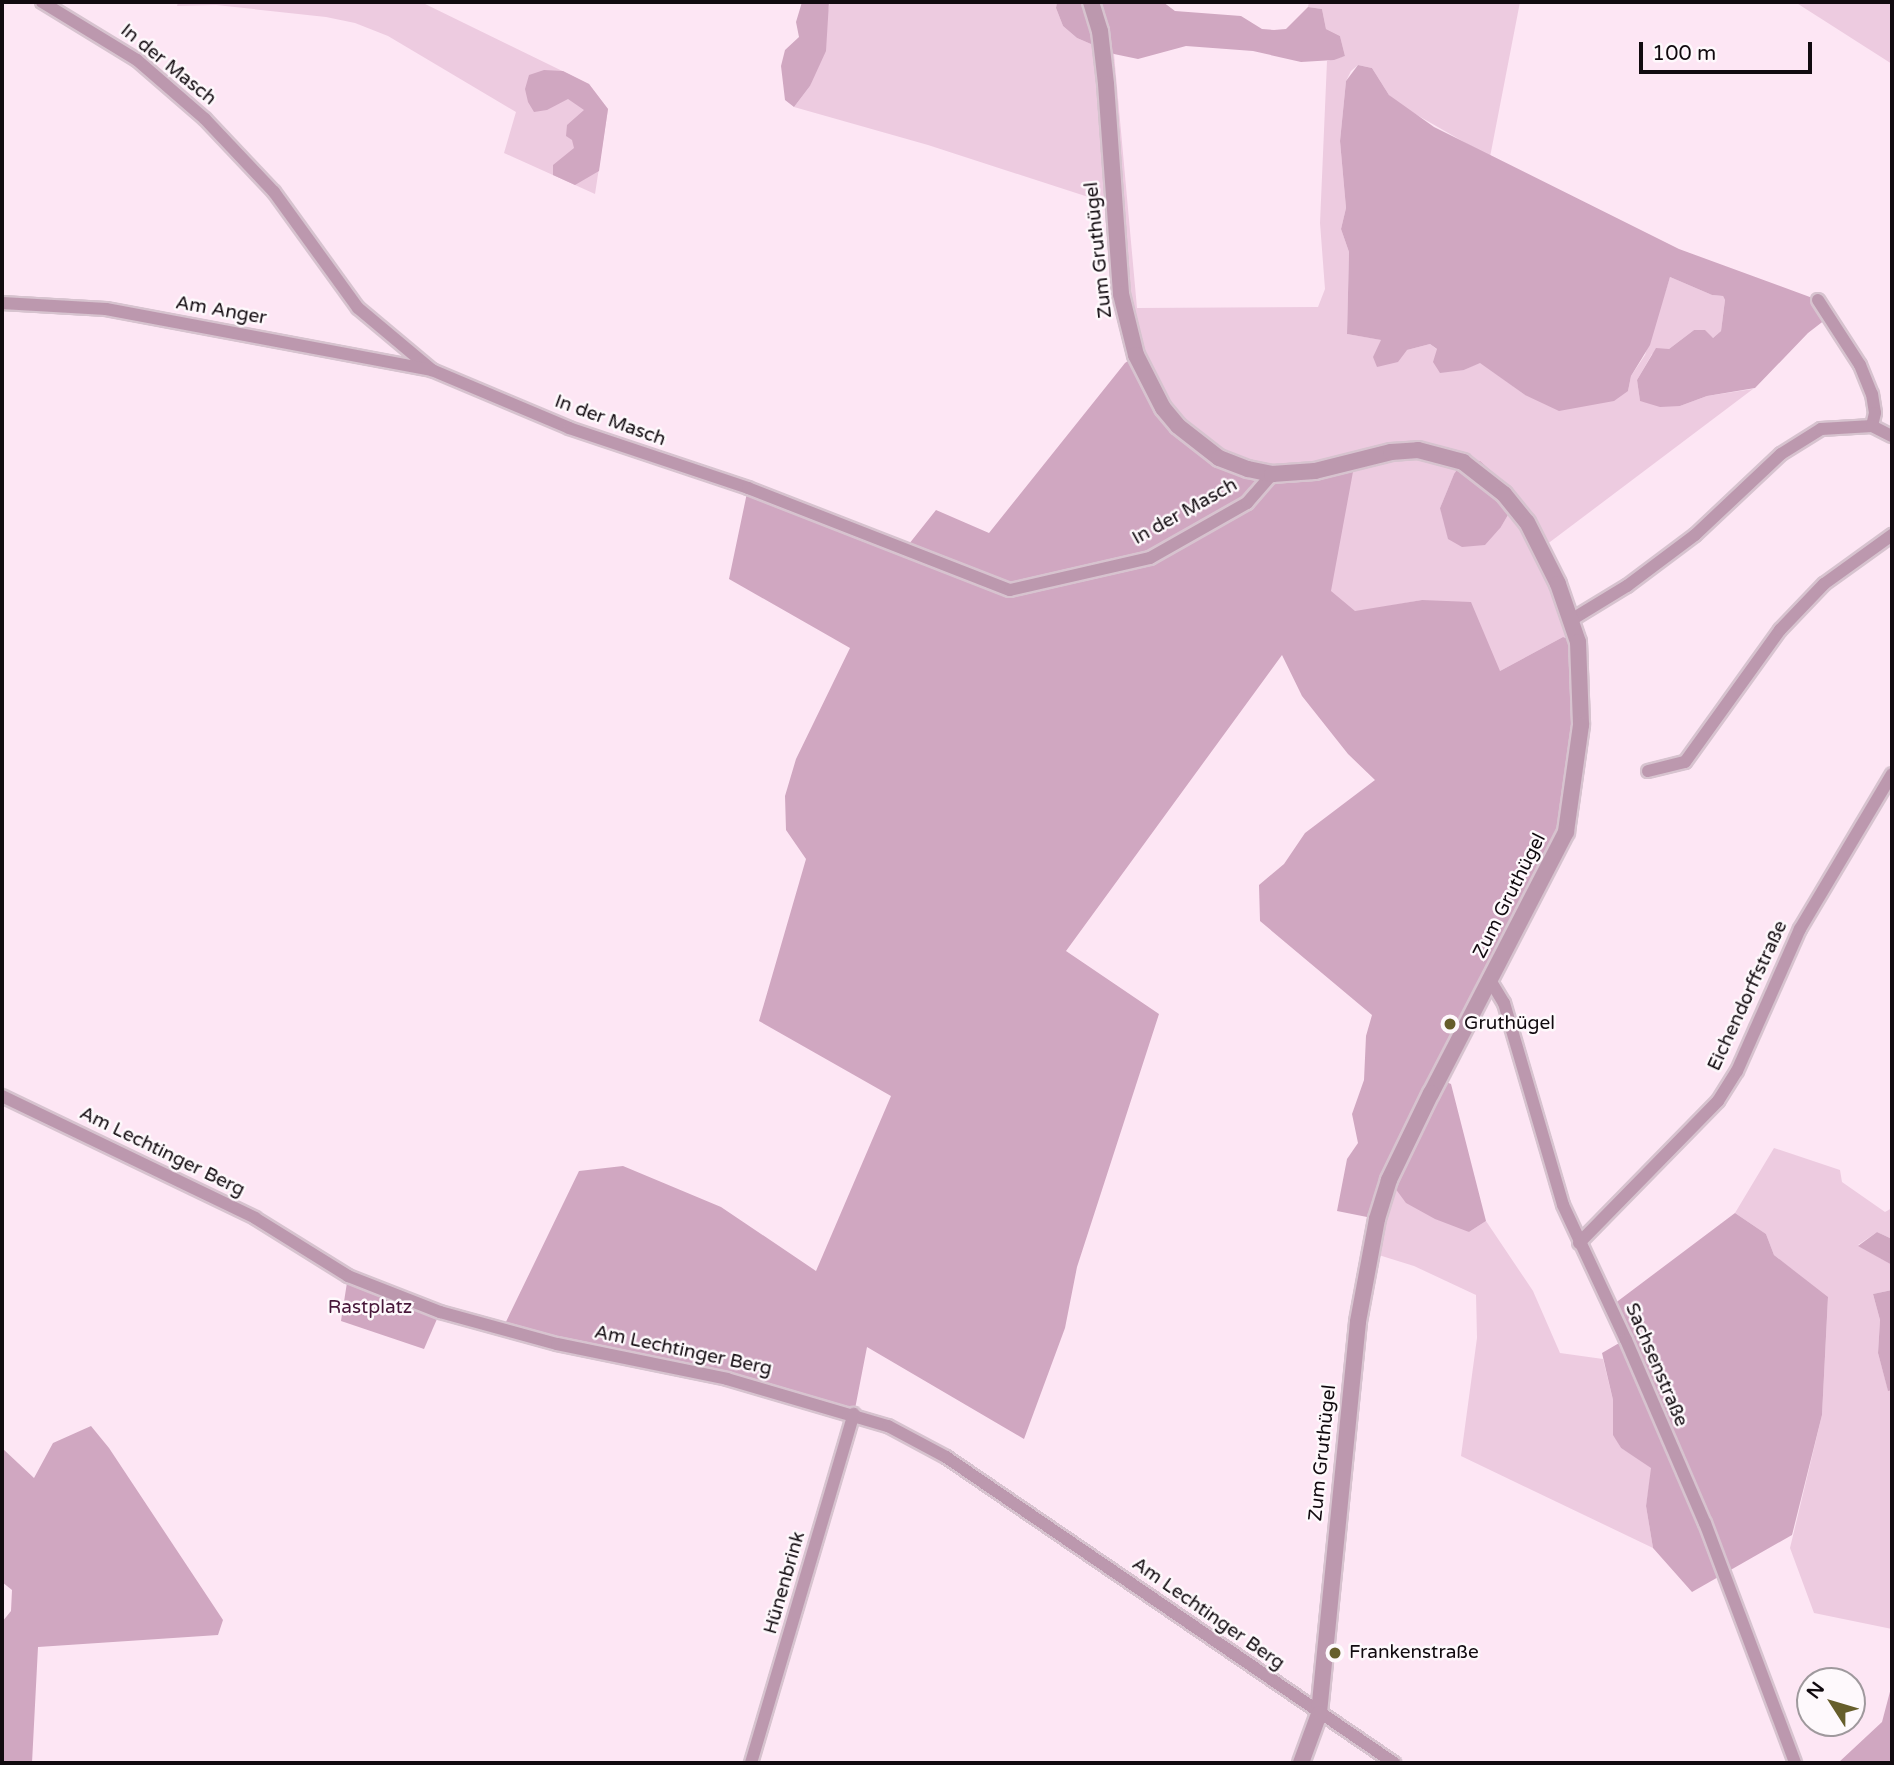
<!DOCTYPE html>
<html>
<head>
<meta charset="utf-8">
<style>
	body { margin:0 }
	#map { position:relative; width:1894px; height:1765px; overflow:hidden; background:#fde6f4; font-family:"Varela Round",sans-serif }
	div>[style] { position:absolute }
	.green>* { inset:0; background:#edcbe0 }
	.forest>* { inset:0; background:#d0a7c1 }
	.roads { filter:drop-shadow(2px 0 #d7c3cf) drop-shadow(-2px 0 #d7c3cf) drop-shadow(0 2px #d7c3cf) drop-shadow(0 -2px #d7c3cf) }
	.minor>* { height:12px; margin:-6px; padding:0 6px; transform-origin:6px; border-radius:6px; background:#bc98ae }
	.tertiary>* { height:16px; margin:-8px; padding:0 8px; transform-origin:8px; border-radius:8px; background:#bc98ae }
	.dots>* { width:19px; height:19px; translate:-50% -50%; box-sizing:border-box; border:4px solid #fef9fc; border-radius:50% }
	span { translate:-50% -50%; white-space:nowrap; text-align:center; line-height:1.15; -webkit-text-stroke:5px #fef9fc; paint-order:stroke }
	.street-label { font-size:19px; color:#110a0f }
	.poi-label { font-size:19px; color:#110a0f }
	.left { translate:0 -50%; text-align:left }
	.park-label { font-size:19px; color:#48173a }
	.frame { position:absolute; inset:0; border:4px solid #110a0f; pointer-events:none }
	.north { position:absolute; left:1796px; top:1667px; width:70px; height:70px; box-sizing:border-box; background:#fef9fc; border:2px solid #9f999d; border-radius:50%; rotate:307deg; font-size:19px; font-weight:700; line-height:28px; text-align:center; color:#110a0f }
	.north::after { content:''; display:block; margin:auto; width:24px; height:32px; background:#665e2b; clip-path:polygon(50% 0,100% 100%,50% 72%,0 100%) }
	.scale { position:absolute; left:1639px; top:42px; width:173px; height:32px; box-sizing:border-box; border:4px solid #110a0f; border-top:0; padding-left:9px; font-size:21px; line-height:24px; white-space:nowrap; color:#110a0f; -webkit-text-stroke:5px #fef9fc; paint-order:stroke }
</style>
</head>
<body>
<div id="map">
	<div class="green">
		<i style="clip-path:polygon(178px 2px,421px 2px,589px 84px,608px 109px,595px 194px,504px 153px,516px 112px,388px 36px,355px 23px,326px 17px,216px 5px,177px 6px)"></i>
		<i style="clip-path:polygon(evenodd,830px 2px,1057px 2px,1056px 8px,1063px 26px,1077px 38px,1114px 54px,1137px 308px,1318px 307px,1325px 289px,1320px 223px,1327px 61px,1345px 56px,1340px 36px,1326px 29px,1322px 9px,1308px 7px,1309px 2px,1520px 2px,1490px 157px,1403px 107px,1389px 95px,1372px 68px,1358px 65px,1351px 71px,1346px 81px,1340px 141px,1346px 208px,1341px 229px,1349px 252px,1347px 334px,1382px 340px,1407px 350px,1430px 344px,1464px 370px,1480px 362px,1525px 395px,1628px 391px,1631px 376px,1645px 355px,1670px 277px,1712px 295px,1723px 296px,1725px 300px,1721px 331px,1713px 338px,1694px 330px,1669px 349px,1652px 354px,1637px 380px,1640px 401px,1680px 406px,1707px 396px,1753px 389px,1542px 548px,1578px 642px,1563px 637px,1500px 671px,1422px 600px,1355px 612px,1331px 592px,1248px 469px,1178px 426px,1136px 355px,1113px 205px,928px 145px,794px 107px,810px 86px,830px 2px,1454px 474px,1519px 496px,1501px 527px,1440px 508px,1454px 474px)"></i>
		<i style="clip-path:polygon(1795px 2px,1892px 2px,1892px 64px)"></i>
		<i style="clip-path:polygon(1774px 1148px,1840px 1170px,1842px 1182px,1885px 1212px,1892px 1208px,1892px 1239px,1877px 1232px,1858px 1245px,1892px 1265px,1892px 1290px,1873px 1294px,1880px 1320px,1878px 1353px,1888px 1390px,1892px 1390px,1892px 1629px,1814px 1613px,1790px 1548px,1822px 1415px,1828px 1298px,1774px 1255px,1766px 1234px,1735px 1213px)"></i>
		<i style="clip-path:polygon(1389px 1180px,1469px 1232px,1486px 1221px,1533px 1291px,1560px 1353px,1603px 1359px,1613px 1400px,1614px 1435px,1621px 1448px,1652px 1467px,1646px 1506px,1653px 1548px,1461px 1456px,1477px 1338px,1476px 1295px,1414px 1266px,1369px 1252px)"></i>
	</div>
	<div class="forest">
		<i style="clip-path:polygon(802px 2px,829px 2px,826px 51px,810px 86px,794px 107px,785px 100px,781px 66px,785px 50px,799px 37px,796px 22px)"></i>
		<i style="clip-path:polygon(1057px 2px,1163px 2px,1175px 11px,1241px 16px,1262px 29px,1274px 30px,1286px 29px,1308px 7px,1322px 9px,1326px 29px,1340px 36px,1345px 56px,1334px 60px,1301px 62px,1253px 51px,1186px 46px,1138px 59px,1114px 54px,1077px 38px,1063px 26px,1056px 8px)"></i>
		<i style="clip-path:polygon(1358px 65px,1372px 68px,1389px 95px,1434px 127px,1679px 249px,1818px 300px,1830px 316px,1808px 333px,1755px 388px,1707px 396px,1680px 406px,1660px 407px,1640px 401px,1637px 380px,1656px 348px,1669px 349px,1694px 330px,1705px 330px,1713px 338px,1721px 331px,1725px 300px,1723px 296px,1712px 295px,1670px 277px,1650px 345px,1631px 376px,1628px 391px,1614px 401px,1559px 411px,1525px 395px,1480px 363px,1464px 370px,1440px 373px,1433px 362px,1437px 349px,1430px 344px,1407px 350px,1398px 362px,1377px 367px,1373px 357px,1381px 340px,1347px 334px,1349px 252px,1341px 229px,1346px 208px,1340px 141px,1346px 81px)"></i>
		<i style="clip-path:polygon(544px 70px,563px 71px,589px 84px,608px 109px,599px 171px,575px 185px,553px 175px,553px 165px,574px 148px,572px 140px,566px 136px,567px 125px,584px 110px,568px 99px,547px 110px,534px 112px,528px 102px,525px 89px,529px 75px)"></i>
		<i style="clip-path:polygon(1136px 355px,1163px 408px,1248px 469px,1355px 461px,1331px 591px,1355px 611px,1422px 600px,1471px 602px,1500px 671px,1563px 637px,1578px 642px,1582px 683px,1566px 832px,1439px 1079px,1451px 1084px,1486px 1221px,1469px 1232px,1435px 1219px,1406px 1203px,1389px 1180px,1377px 1219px,1337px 1211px,1347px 1159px,1358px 1143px,1352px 1114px,1364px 1080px,1366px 1036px,1372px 1015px,1260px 921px,1259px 885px,1284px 864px,1305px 833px,1375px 780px,1348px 754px,1302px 696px,1282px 655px,1066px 951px,1159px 1014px,1077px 1267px,1065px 1328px,1024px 1439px,867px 1347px,854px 1414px,502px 1330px,579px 1171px,623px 1166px,721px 1207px,816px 1271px,891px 1096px,759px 1021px,806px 859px,786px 830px,785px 796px,796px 759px,850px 648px,729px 579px,748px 488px,905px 549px,936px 510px,989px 533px,1125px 363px)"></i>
		<i style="clip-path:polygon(1480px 461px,1519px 496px,1501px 527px,1485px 545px,1462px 547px,1448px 539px,1440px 508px,1454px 474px,1463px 462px)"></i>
		<i style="clip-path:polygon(1735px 1213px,1766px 1234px,1774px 1255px,1828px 1297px,1822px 1415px,1792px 1535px,1692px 1592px,1653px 1548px,1646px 1506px,1651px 1468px,1621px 1448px,1613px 1435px,1613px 1400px,1602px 1353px,1626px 1339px,1610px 1307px)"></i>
		<i style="clip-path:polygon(1877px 1232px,1892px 1239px,1892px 1265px,1858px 1246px)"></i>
		<i style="clip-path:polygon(348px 1276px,440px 1312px,424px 1349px,341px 1321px)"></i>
		<i style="clip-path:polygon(1892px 1290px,1892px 1390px,1888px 1391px,1878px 1353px,1880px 1320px,1873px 1294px)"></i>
		<i style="clip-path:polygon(91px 1426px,109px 1448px,223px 1620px,218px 1635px,38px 1647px,32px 1763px,2px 1763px,2px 1622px,11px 1611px,12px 1590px,2px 1582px,2px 1448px,34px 1478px,53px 1443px)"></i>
		<i style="clip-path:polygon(1892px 1684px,1892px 1763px,1838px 1763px,1882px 1722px)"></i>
	</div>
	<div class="roads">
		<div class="minor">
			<i style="left:42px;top:2px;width:111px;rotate:31.4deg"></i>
			<i style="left:137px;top:60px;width:90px;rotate:40.9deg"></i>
			<i style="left:205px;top:119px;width:100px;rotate:46.6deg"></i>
			<i style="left:274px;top:192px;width:143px;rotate:54.1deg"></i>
			<i style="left:358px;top:308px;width:97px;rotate:40deg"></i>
			<i style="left:432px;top:370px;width:149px;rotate:22.9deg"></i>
			<i style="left:569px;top:428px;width:189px;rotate:18.5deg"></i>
			<i style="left:748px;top:488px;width:281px;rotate:21.3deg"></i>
			<i style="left:1010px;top:590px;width:144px;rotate:-12.9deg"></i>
			<i style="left:1150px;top:558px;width:112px;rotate:-29.6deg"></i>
			<i style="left:1247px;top:503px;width:38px;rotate:-49deg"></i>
			<i style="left:1818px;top:300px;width:77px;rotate:57.1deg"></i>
			<i style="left:1860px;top:365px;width:31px;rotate:68deg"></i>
			<i style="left:1872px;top:394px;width:19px;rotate:81deg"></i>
			<i style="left:1875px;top:413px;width:13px;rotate:103deg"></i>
			<i style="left:2px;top:303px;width:104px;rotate:3.3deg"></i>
			<i style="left:106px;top:309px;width:332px;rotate:10.6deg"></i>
			<i style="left:1571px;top:620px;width:66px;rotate:-31.3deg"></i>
			<i style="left:1627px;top:586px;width:85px;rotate:-36.9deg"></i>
			<i style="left:1695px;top:535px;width:118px;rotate:-43.3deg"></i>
			<i style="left:1781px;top:454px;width:47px;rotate:-32deg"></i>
			<i style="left:1821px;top:429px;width:51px;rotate:-3.4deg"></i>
			<i style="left:1872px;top:426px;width:22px;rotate:27deg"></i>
			<i style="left:1648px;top:771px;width:38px;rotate:-14deg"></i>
			<i style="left:1685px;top:762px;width:163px;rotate:-54.3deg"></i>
			<i style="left:1780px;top:630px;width:64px;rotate:-46.3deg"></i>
			<i style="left:1824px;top:584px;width:84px;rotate:-35.8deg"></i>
			<i style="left:1490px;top:980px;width:27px;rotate:59deg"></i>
			<i style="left:1504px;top:1003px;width:210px;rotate:73.7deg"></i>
			<i style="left:1563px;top:1205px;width:149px;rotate:65deg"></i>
			<i style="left:1626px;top:1340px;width:199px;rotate:66.7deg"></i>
			<i style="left:1705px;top:1523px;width:256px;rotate:69.4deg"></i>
			<i style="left:2px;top:1096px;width:281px;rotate:25.7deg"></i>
			<i style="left:255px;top:1218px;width:110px;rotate:31.9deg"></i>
			<i style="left:348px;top:1276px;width:99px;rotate:21.4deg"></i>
			<i style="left:440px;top:1312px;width:121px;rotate:15.3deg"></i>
			<i style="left:557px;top:1344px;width:174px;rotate:11.6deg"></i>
			<i style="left:727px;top:1379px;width:168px;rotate:16.3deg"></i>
			<i style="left:888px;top:1426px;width:66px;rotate:28.1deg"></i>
			<i style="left:946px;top:1457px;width:543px;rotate:34.33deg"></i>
			<i style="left:1579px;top:1243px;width:199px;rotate:-45.6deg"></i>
			<i style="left:1718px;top:1101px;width:36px;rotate:-58deg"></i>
			<i style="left:1737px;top:1071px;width:155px;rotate:-66.1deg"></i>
			<i style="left:1800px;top:929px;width:180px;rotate:-59.3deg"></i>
			<i style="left:751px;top:1763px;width:364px;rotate:-73.6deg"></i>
		</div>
		<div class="tertiary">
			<i style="left:1091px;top:2px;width:30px;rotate:73deg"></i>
			<i style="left:1100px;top:31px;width:53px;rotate:83.5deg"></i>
			<i style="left:1106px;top:84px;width:211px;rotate:85.9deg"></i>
			<i style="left:1121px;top:294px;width:63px;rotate:76.2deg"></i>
			<i style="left:1136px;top:355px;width:59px;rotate:63deg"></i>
			<i style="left:1163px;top:408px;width:23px;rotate:50deg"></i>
			<i style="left:1178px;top:426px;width:52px;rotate:38deg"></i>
			<i style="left:1219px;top:458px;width:31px;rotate:21deg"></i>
			<i style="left:1248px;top:469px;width:25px;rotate:12deg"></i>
			<i style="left:1272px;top:474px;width:43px;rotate:-4deg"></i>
			<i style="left:1315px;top:471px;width:78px;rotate:-14deg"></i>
			<i style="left:1391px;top:452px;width:27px;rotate:-4deg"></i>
			<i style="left:1418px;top:450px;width:47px;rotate:14.9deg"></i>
			<i style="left:1463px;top:462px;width:52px;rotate:38deg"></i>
			<i style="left:1504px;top:494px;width:36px;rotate:51deg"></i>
			<i style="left:1527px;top:522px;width:69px;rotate:63.4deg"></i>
			<i style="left:1558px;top:584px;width:61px;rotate:71deg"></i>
			<i style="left:1578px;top:642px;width:83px;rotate:87.9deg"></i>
			<i style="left:1581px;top:725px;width:108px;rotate:98deg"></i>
			<i style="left:1566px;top:832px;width:294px;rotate:117.3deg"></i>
			<i style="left:1431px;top:1093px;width:97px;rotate:115.8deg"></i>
			<i style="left:1389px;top:1180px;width:41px;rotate:107.1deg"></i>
			<i style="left:1377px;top:1219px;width:105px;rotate:100.5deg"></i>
			<i style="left:1358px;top:1322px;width:394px;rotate:95.7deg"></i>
			<i style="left:1319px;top:1714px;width:52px;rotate:110.2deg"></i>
		</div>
	</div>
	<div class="dots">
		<i style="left:1450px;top:1024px;background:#665e2b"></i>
		<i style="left:1335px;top:1653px;background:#665e2b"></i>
	</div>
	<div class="street-label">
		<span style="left:168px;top:65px;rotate:39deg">In der Masch</span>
		<span style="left:1099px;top:250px;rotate:-96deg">Zum Gruthügel</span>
		<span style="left:221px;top:311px;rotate:10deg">Am Anger</span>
		<span style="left:610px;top:421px;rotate:20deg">In der Masch</span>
		<span style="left:1185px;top:512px;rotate:-29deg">In der Masch</span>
		<span style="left:1510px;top:896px;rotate:-63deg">Zum Gruthügel</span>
		<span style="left:1748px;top:996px;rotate:-65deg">Eichendorffstraße</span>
		<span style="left:162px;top:1152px;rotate:26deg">Am Lechtinger Berg</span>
		<span style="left:683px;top:1351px;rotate:12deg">Am Lechtinger Berg</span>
		<span style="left:1656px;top:1365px;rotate:67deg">Sachsenstraße</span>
		<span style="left:1323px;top:1453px;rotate:-84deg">Zum Gruthügel</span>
		<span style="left:785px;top:1583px;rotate:-74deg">Hünenbrink</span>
		<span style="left:1208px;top:1614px;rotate:35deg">Am Lechtinger Berg</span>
	</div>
	<div class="poi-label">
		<span class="left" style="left:1464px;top:1024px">Gruthügel</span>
		<span class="left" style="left:1349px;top:1653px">Frankenstraße</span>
	</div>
	<div class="park-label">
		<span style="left:370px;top:1308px">Rastplatz</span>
	</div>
	<div class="frame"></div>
	<div class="north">N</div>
	<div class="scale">100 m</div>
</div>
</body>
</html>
